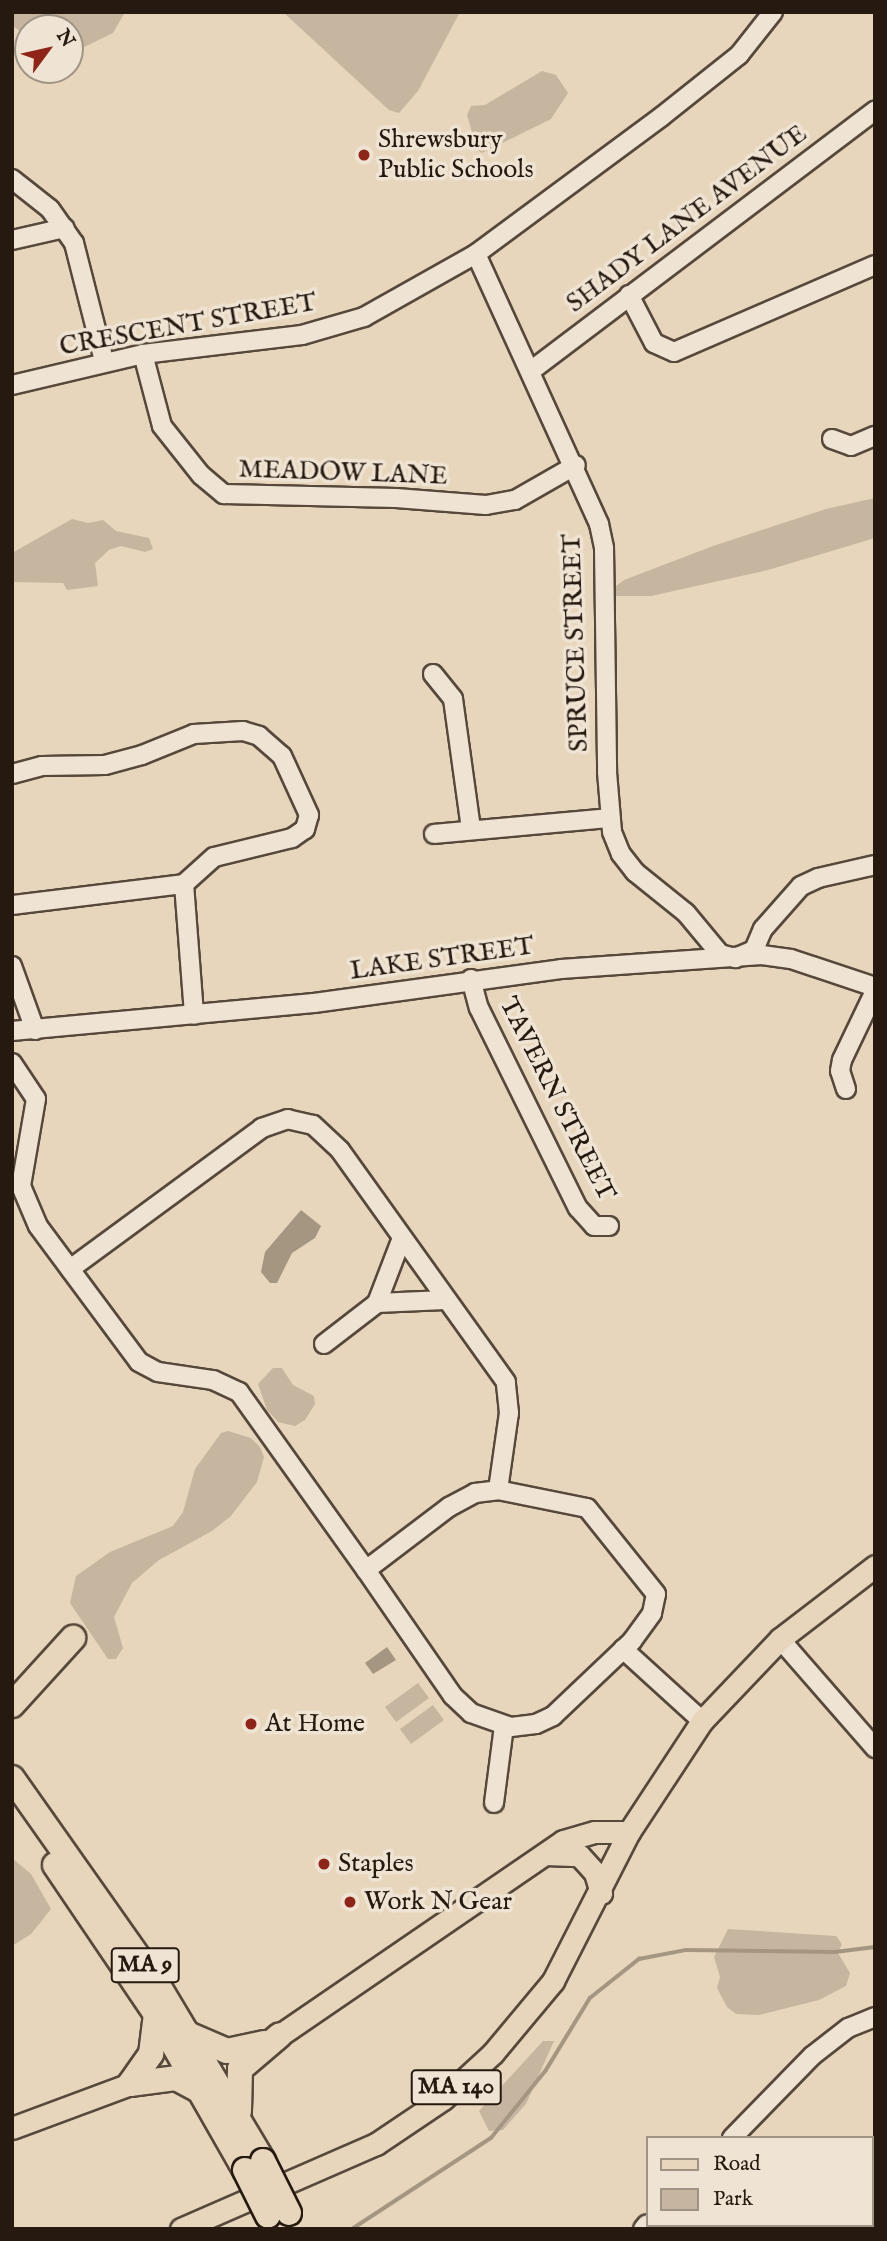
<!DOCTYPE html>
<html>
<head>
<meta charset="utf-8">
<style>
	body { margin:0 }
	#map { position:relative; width:887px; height:2241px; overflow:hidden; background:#e7d6bc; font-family:"IM FELL English",serif }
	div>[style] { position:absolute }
	.green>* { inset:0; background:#c6b69f }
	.water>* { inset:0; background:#a59682 }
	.stream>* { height:3.5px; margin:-1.75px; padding:0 1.75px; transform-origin:1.75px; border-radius:1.75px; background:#a59682 }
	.roads { filter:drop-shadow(2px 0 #56483b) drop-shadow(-2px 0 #56483b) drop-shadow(0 2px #56483b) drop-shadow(0 -2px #56483b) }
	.minor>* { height:18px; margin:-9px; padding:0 9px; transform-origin:9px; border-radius:9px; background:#efe4d3 }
	.major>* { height:21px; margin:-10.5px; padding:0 10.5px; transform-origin:10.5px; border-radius:10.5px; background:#e7d6bc }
	.highway>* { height:24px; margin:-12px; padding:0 12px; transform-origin:12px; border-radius:12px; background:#e7d6bc }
	.bridges { filter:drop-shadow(2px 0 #251910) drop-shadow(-2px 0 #251910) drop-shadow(0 2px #251910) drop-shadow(0 -2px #251910) }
	.highway-bridge>* { height:24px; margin:-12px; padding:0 12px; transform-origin:12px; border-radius:12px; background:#e7d6bc }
	.dots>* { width:19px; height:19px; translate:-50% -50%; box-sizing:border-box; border:4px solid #efe4d3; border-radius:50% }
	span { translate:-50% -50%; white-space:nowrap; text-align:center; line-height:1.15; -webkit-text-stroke:7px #efe4d3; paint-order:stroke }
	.shield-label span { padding:2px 5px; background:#efe4d3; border:2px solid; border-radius:5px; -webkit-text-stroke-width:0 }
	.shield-label { font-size:24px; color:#251910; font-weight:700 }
	.poi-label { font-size:26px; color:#251910 }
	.left { translate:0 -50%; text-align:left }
	.street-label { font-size:26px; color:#251910 }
	.frame { position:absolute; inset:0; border:14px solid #251910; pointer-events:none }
	.legend { position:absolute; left:646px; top:2136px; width:228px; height:91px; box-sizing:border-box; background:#efe4d3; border:2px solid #9e9385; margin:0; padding:9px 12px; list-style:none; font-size:21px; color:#251910 }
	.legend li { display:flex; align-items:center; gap:14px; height:35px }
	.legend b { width:35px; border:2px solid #9e9385 }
	.north { position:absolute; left:14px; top:14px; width:70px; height:70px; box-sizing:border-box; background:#efe4d3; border:2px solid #9e9385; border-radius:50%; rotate:57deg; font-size:19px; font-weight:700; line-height:28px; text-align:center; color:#251910 }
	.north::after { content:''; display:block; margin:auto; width:24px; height:32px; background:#8f2418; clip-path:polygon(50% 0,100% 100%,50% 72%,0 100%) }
</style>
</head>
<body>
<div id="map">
	<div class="green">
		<i style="clip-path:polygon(12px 12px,125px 12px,113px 33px,74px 52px,70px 52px,70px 28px,28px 28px,28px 38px,12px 25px)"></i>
		<i style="clip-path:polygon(283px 12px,460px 12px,418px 91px,399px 113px,389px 110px)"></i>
		<i style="clip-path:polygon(542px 71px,556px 75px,568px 93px,551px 119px,482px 153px,477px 150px,467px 115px,471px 106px,485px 105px)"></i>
		<i style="clip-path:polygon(875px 498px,875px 538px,768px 570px,651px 596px,616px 596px,616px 586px,624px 580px,713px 546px,826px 509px)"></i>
		<i style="clip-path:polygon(72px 519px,88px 523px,103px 520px,116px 531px,149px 538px,153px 549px,145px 552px,121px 546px,109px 550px,95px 563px,98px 586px,67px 590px,63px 583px,12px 582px,12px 553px)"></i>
		<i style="clip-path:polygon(273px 1368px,282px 1368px,293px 1385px,314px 1396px,315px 1404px,305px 1420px,295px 1426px,278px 1422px,267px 1410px,258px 1384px)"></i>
		<i style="clip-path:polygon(228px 1431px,251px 1438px,260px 1447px,264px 1457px,257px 1482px,231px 1516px,212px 1531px,159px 1560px,132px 1583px,114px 1617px,123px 1648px,116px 1659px,108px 1659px,70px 1603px,76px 1576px,110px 1552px,173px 1526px,183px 1512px,195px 1469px,221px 1433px)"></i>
		<i style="clip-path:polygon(418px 1683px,429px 1698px,396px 1722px,385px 1707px)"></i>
		<i style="clip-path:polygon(433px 1705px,444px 1720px,411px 1744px,400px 1729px)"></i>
		<i style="clip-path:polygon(12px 1858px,31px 1874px,51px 1909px,31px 1934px,12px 1946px)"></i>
		<i style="clip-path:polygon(728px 1929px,836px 1936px,842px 1944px,838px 1953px,850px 1973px,846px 1986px,819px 2000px,759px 2015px,736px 2014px,727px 2007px,717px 1988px,720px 1977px,714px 1957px)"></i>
		<i style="clip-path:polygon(543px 2041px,554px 2041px,526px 2104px,503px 2130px,489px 2131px,479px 2111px)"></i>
	</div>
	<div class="water">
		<i style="clip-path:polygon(301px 1210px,321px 1226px,315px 1238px,292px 1253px,277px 1283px,270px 1283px,261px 1272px,265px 1252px)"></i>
		<i style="clip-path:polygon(387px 1647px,396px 1660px,373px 1674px,365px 1663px)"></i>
	</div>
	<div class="stream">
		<i style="left:352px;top:2229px;width:166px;rotate:-33.2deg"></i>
		<i style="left:491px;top:2138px;width:87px;rotate:-51deg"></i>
		<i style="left:546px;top:2070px;width:84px;rotate:-58.6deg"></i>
		<i style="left:590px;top:1998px;width:63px;rotate:-38.5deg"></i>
		<i style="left:639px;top:1959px;width:48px;rotate:-10.8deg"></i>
		<i style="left:686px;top:1950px;width:149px;rotate:0.8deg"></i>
		<i style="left:835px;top:1952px;width:40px;rotate:-7.1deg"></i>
	</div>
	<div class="roads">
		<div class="minor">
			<i style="left:12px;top:179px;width:48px;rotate:38.3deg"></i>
			<i style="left:50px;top:209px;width:42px;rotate:54.8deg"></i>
			<i style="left:74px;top:243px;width:122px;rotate:75.7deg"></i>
			<i style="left:12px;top:240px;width:54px;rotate:-12.8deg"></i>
			<i style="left:476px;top:254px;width:297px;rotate:65.5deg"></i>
			<i style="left:599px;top:524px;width:25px;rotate:78deg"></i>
			<i style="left:604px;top:548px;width:224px;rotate:89.2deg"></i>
			<i style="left:607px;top:772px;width:60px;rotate:85.2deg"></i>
			<i style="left:612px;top:832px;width:24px;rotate:68deg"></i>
			<i style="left:621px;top:854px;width:23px;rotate:52deg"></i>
			<i style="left:635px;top:872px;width:65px;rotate:38.8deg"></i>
			<i style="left:686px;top:913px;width:53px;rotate:50.3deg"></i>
			<i style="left:720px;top:954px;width:16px;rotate:15deg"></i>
			<i style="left:735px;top:958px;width:21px;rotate:-23deg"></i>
			<i style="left:754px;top:950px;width:23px;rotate:-67deg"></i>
			<i style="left:763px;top:929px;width:57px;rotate:-48.5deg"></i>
			<i style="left:801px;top:886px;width:19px;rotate:-25deg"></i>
			<i style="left:818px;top:878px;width:58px;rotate:-12.8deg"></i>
			<i style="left:629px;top:295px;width:54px;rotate:62.5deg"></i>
			<i style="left:654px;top:343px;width:22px;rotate:24deg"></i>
			<i style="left:674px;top:352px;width:219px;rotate:-23.4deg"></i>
			<i style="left:143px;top:354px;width:74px;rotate:75.2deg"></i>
			<i style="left:162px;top:426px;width:63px;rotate:51.5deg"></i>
			<i style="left:201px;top:475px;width:30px;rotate:40deg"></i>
			<i style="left:224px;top:494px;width:172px;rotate:1.3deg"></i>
			<i style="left:396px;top:498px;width:90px;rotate:4.4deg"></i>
			<i style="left:486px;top:505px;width:29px;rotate:-10deg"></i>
			<i style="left:515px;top:500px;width:70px;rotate:-29.8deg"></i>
			<i style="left:532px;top:370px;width:430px;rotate:-37.1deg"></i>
			<i style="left:12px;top:385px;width:135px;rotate:-13.3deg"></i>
			<i style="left:143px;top:354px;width:160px;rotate:-6.8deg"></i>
			<i style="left:302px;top:335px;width:65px;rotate:-16.2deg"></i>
			<i style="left:364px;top:317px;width:129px;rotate:-29.4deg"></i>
			<i style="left:476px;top:254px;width:230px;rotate:-36.5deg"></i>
			<i style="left:661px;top:117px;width:100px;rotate:-38.5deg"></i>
			<i style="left:739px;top:55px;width:55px;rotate:-51.7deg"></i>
			<i style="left:832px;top:439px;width:20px;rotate:20deg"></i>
			<i style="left:851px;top:446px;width:26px;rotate:-23deg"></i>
			<i style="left:433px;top:674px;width:32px;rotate:51deg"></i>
			<i style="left:453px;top:699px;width:130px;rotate:82.1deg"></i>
			<i style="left:12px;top:774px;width:31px;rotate:-15deg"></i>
			<i style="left:42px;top:766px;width:63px;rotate:-0.9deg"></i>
			<i style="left:105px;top:765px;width:38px;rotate:-15deg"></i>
			<i style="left:142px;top:755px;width:56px;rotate:-22deg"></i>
			<i style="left:194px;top:734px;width:49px;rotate:-3.5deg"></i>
			<i style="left:243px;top:731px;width:17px;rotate:17deg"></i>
			<i style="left:259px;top:736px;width:30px;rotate:41deg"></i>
			<i style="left:282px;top:756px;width:65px;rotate:65.4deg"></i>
			<i style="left:309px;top:815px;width:15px;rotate:106deg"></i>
			<i style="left:305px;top:829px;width:16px;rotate:145deg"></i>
			<i style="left:292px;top:838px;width:80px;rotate:166.3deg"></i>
			<i style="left:214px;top:857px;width:40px;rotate:138deg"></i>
			<i style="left:184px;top:884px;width:173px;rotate:173deg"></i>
			<i style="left:434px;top:834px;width:177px;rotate:-5.2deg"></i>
			<i style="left:184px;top:884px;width:131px;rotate:85.6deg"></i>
			<i style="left:12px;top:966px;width:68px;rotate:70.2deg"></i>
			<i style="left:471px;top:979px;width:30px;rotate:75deg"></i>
			<i style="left:479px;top:1008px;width:223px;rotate:63.7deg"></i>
			<i style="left:578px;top:1208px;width:24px;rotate:48deg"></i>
			<i style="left:594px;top:1226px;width:15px"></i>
			<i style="left:12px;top:1031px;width:303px;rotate:-5.3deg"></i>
			<i style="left:314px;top:1003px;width:249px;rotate:-7.8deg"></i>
			<i style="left:561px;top:969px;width:201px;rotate:-4deg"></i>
			<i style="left:762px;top:955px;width:29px;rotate:8deg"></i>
			<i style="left:791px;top:959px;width:89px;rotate:18.4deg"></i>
			<i style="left:12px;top:1063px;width:43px;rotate:56.3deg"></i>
			<i style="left:36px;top:1099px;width:88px;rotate:99.8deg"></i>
			<i style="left:21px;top:1186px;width:43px;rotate:67deg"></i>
			<i style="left:38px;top:1226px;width:169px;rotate:53.4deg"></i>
			<i style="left:139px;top:1362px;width:21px;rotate:28deg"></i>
			<i style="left:158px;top:1372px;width:56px;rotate:8.3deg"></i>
			<i style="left:213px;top:1380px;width:29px;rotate:25deg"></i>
			<i style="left:239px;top:1392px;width:219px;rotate:54.5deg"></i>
			<i style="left:366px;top:1570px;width:104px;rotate:-37.2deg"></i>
			<i style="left:449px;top:1507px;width:30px;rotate:-28deg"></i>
			<i style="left:475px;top:1493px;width:23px;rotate:-7deg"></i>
			<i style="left:498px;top:1490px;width:78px;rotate:-81.9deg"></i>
			<i style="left:509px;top:1413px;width:31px;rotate:-96deg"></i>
			<i style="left:506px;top:1382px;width:285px;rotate:-125.6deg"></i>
			<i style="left:340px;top:1150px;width:37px;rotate:-137deg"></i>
			<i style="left:313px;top:1125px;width:26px;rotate:-167deg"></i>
			<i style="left:288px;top:1119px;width:28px;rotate:161deg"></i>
			<i style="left:262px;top:1128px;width:238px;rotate:143.7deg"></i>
			<i style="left:846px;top:1089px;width:19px;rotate:-108deg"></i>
			<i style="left:840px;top:1071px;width:11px;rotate:-80deg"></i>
			<i style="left:842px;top:1060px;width:76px;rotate:-64.4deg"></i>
			<i style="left:377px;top:1303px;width:68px;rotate:-2.5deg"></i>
			<i style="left:324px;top:1344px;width:67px;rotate:-37.7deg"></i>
			<i style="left:377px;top:1303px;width:70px;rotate:-69deg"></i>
			<i style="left:366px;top:1570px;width:153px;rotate:55.4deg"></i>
			<i style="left:453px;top:1696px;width:25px;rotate:43deg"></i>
			<i style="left:471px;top:1713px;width:42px;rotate:19.3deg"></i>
			<i style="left:511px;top:1727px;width:25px;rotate:-7deg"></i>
			<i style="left:536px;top:1724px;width:19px;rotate:-25deg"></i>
			<i style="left:553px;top:1716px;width:109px;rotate:-43.5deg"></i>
			<i style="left:632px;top:1641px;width:34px;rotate:-54deg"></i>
			<i style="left:652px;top:1613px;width:19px;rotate:-78deg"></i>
			<i style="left:656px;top:1594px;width:110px;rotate:-128.7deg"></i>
			<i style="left:587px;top:1508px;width:91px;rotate:-168.6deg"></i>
			<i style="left:780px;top:1639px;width:145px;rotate:48.9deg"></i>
			<i style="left:623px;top:1649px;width:107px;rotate:42.3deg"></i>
			<i style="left:494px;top:1803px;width:78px;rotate:-82.6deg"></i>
			<i style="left:732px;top:2138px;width:115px;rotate:-45.7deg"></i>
			<i style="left:812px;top:2056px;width:46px;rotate:-37.9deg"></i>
			<i style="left:848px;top:2028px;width:29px;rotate:-22deg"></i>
			<i style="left:643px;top:2229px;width:6px;rotate:-51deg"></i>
		</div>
		<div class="major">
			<i style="left:545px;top:1854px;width:34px;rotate:2deg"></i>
			<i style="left:579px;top:1855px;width:24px;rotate:48deg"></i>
			<i style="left:595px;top:1873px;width:21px;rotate:73deg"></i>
			<i style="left:280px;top:2035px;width:343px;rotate:-34.4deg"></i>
			<i style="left:563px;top:1841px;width:33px;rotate:-16deg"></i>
			<i style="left:595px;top:1832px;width:34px"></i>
			<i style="left:12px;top:2128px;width:126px;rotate:-20.4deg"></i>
			<i style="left:181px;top:2229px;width:213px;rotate:-23.6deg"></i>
			<i style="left:376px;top:2144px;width:81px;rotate:-33.9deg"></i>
			<i style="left:443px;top:2099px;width:68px;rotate:-42.6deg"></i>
			<i style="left:493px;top:2053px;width:94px;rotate:-50.2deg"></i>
			<i style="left:553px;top:1981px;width:167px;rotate:-63deg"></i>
			<i style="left:629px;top:1832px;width:133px;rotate:-56.7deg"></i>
			<i style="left:702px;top:1721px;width:113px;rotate:-46.4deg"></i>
			<i style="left:780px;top:1639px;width:120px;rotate:-37.5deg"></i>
		</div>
		<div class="highway">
			<i style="left:12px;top:1705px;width:91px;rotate:-47.7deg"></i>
			<i style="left:12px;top:1778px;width:250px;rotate:54.8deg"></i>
			<i style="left:156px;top:1982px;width:209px;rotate:59.1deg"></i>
			<i style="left:55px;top:1865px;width:180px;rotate:55.9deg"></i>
			<i style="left:156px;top:2014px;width:180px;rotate:60.3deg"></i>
			<i style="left:190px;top:2035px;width:40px;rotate:23.4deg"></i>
			<i style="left:227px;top:2051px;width:38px;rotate:-12deg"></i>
			<i style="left:130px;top:2084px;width:46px;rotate:-7.4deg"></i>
			<i style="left:176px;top:2078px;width:30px;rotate:28deg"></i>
			<i style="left:130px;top:2084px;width:37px;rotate:-55deg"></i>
			<i style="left:151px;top:2054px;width:40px;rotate:-82.9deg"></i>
			<i style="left:239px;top:2111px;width:42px;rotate:-88.6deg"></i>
			<i style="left:240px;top:2069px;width:52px;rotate:-40.4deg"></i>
		</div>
	</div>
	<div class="bridges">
		<div class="highway-bridge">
			<i style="left:263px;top:2161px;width:58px;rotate:63.4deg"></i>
			<i style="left:245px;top:2170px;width:51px;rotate:63.4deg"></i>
		</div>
	</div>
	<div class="dots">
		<i style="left:364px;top:155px;background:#8f2418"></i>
		<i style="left:251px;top:1724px;background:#8f2418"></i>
		<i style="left:324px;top:1864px;background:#8f2418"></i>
		<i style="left:350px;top:1902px;background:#8f2418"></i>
	</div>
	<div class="shield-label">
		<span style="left:145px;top:1965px">MA 9</span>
		<span style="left:456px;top:2087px">MA 140</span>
	</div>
	<div class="poi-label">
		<span class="left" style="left:378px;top:155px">Shrewsbury<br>Public Schools</span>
		<span class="left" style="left:265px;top:1724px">At Home</span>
		<span class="left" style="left:338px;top:1864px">Staples</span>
		<span class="left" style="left:364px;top:1902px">Work N Gear</span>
	</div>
	<div class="street-label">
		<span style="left:687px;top:219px;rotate:-37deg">SHADY LANE AVENUE</span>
		<span style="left:188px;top:325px;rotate:-10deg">CRESCENT STREET</span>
		<span style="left:343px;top:473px;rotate:2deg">MEADOW LANE</span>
		<span style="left:576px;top:643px;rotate:-92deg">SPRUCE STREET</span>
		<span style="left:442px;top:959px;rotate:-8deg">LAKE STREET</span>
		<span style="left:557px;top:1099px;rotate:63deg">TAVERN STREET</span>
	</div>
	<div class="frame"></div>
	<ul class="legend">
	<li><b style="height:9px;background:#e7d6bc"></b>Road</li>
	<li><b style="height:19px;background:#c6b69f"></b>Park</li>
	</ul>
	<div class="north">N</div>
</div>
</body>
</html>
